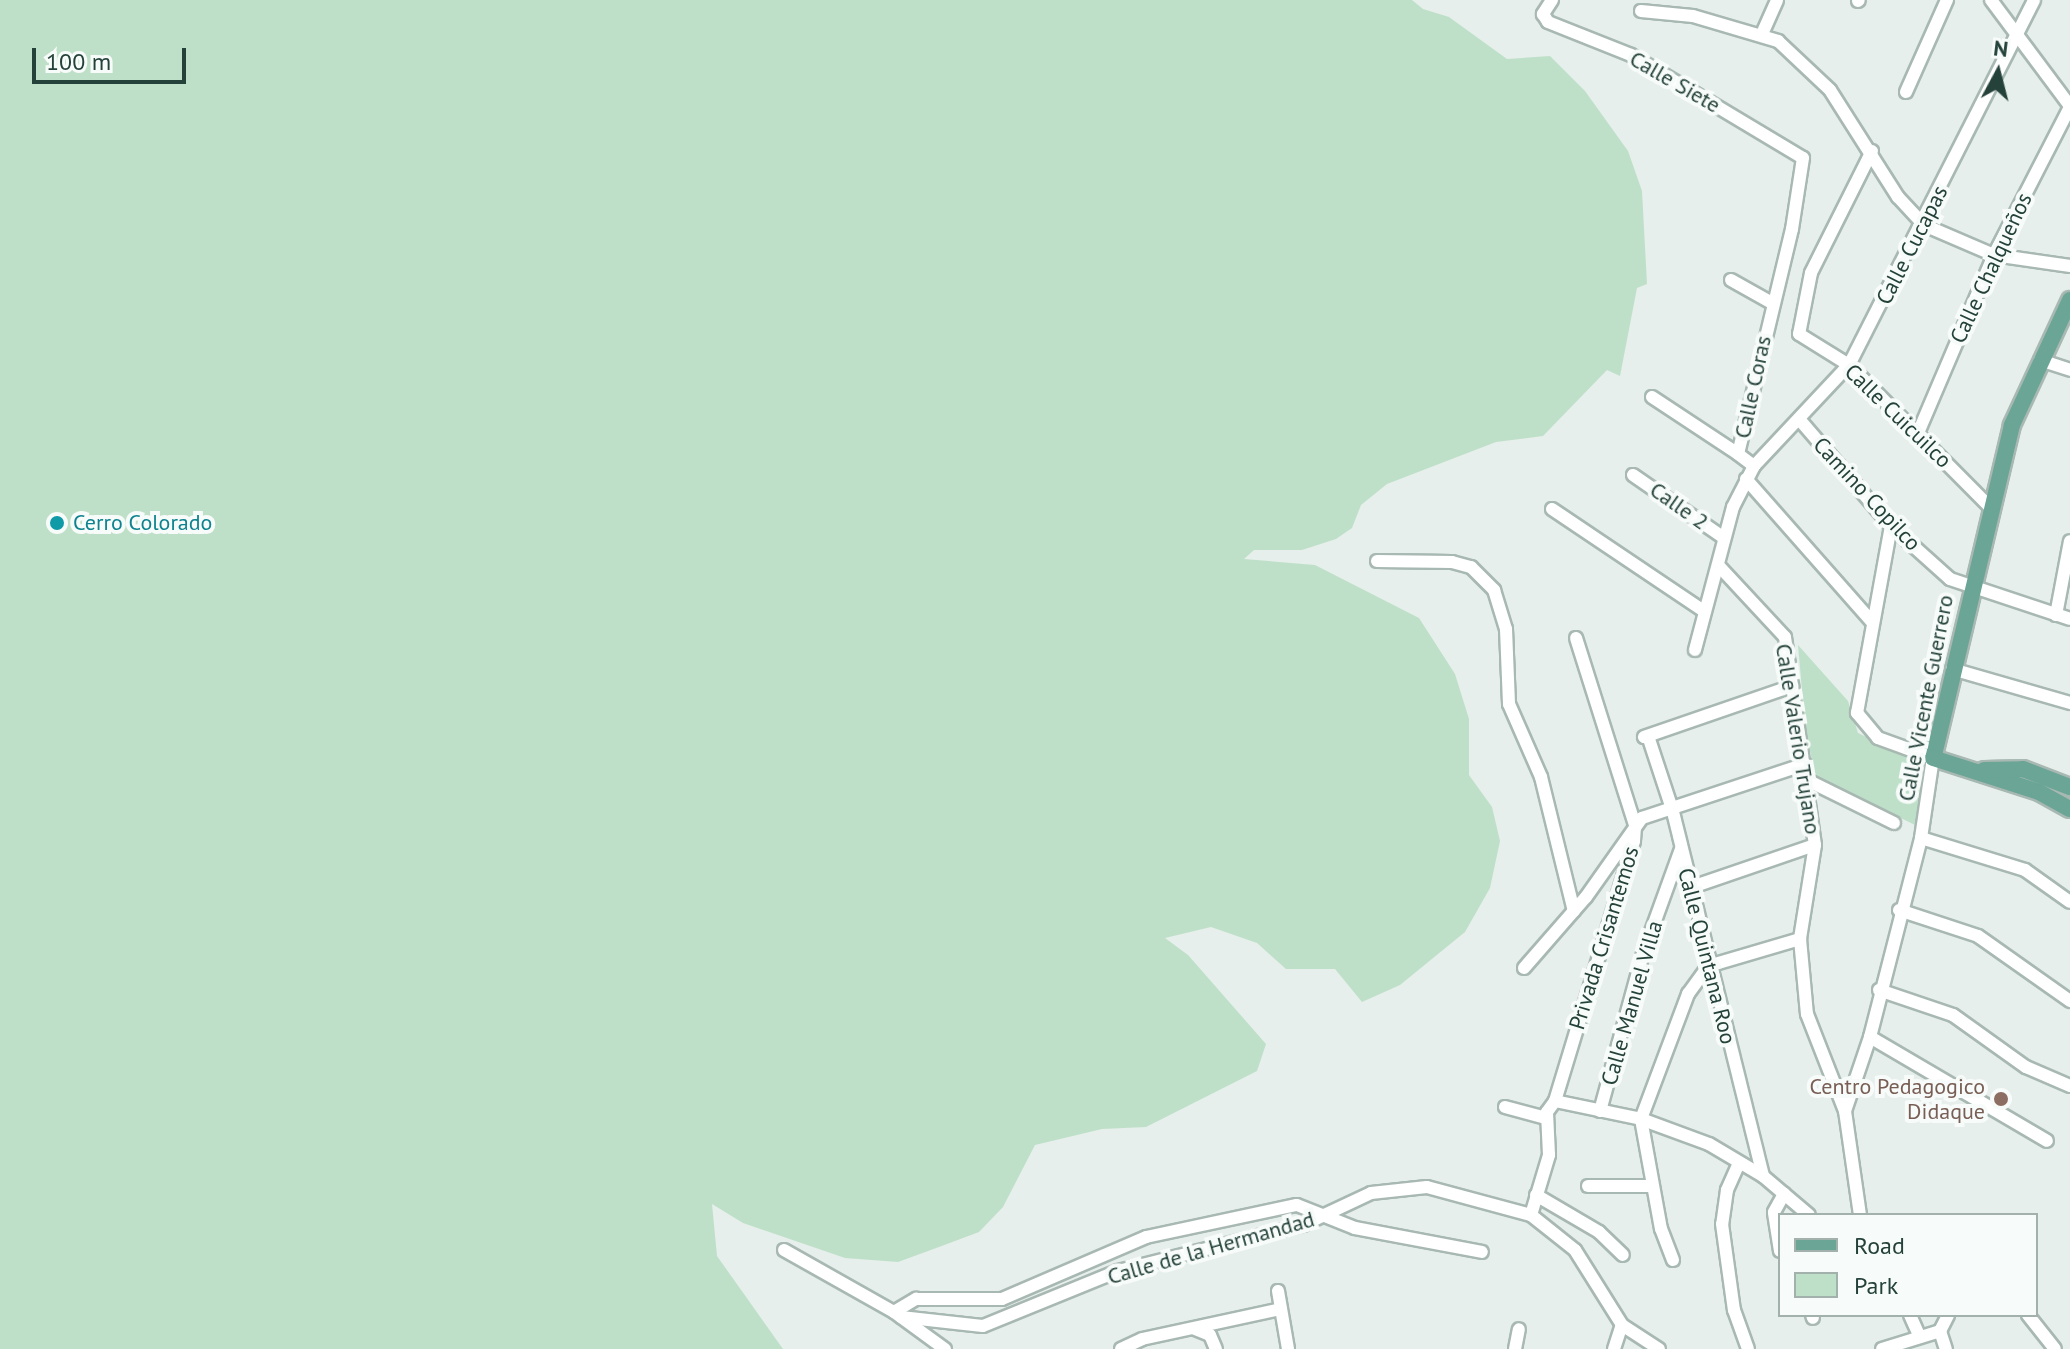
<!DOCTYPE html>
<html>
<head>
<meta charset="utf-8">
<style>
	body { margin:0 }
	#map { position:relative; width:2070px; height:1349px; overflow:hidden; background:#e6efeb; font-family:"PT Sans",sans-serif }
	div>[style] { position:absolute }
	.green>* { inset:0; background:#bfe0c8 }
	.roads { filter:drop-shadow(2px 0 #a8b8b2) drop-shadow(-2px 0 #a8b8b2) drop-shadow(0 2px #a8b8b2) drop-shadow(0 -2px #a8b8b2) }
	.minor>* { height:12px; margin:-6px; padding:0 6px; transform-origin:6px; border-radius:6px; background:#fff }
	.major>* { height:16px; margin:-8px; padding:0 8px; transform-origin:8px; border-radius:8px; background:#6aa596 }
	.dots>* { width:22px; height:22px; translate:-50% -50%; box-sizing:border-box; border:4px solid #f7fbf9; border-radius:50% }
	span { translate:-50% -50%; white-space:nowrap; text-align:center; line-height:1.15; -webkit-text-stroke:8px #f7fbf9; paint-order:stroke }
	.street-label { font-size:22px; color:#24423a }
	.culture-label { font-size:22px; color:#0d838f }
	.left { translate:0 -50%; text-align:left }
	.education-label { font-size:22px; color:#785e54 }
	.right { translate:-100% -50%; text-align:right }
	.legend { position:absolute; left:1778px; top:1213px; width:260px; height:104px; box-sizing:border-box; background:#f7fbf9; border:2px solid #a3b1ad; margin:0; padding:10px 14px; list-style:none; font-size:24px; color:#24423a }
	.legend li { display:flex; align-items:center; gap:16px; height:40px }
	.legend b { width:40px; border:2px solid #a3b1ad }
	.north { position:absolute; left:1958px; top:32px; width:80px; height:80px; -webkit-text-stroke:6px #f7fbf9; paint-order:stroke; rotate:7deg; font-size:22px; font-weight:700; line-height:32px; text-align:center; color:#24423a }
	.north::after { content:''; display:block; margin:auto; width:28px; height:36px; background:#24423a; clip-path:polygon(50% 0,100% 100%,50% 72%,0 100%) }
	.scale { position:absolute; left:32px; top:48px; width:154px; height:36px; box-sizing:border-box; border:4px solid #24423a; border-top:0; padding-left:10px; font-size:24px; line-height:28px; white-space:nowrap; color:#24423a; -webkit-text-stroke:6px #f7fbf9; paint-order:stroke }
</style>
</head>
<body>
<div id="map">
	<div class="green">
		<i style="clip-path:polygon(0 0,1412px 0,1423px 9px,1449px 17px,1507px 59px,1550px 56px,1585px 91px,1628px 151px,1642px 191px,1647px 284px,1637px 288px,1620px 376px,1607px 370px,1543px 436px,1496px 442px,1387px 484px,1361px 505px,1352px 528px,1336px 539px,1302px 550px,1254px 550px,1244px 559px,1315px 565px,1419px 618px,1455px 674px,1469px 719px,1469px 775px,1492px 807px,1500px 841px,1490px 888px,1465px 932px,1400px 985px,1362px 1002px,1335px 969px,1286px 969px,1257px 943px,1211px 927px,1165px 938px,1188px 955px,1266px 1044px,1257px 1071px,1146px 1127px,1102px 1129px,1035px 1145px,1003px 1207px,979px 1232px,939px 1247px,898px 1262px,845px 1258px,743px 1223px,712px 1204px,717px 1256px,783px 1349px,0 1349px)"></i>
		<i style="clip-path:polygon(1798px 645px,1848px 701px,1858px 733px,1924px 764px,1915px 825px,1816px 776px,1806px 736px)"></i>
	</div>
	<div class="roads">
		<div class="minor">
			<i style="left:1552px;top:0;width:17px;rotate:123deg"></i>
			<i style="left:1543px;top:14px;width:9px;rotate:58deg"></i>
			<i style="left:1548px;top:22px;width:89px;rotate:21.7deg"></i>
			<i style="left:1631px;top:55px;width:200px;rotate:30.9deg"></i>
			<i style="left:1803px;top:158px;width:72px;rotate:98.8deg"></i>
			<i style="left:1792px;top:229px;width:231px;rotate:103.5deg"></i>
			<i style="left:1738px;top:454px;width:20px;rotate:37deg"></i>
			<i style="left:1754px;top:466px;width:46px;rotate:117.1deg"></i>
			<i style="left:1733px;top:507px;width:148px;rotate:104.9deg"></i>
			<i style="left:1991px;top:0;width:132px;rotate:53.3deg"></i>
			<i style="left:1858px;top:1px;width:1px;rotate:-45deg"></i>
			<i style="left:1641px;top:11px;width:52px;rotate:5.5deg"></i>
			<i style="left:1693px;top:16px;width:89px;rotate:16.4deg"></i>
			<i style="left:1778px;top:41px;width:71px;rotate:43.3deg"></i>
			<i style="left:1830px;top:90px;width:127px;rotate:57.6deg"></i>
			<i style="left:1898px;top:197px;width:38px;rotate:47deg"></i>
			<i style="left:1924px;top:225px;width:76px;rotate:23.2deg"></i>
			<i style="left:1994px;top:255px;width:77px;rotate:8.2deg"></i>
			<i style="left:1762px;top:34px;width:37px;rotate:-66deg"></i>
			<i style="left:1906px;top:92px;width:101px;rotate:-66deg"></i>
			<i style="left:1872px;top:151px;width:136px;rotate:116.6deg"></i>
			<i style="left:1811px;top:273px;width:62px;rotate:101.1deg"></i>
			<i style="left:1799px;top:334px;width:59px;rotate:31.8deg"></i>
			<i style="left:1849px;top:365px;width:200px;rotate:45.2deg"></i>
			<i style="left:1731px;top:280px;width:47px;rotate:29.3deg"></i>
			<i style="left:2040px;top:360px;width:32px;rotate:18deg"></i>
			<i style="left:1652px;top:397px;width:103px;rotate:33.5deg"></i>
			<i style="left:1799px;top:419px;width:141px;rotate:49.3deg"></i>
			<i style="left:1891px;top:526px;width:79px;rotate:41.9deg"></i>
			<i style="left:1950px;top:579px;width:126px;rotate:18.4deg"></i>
			<i style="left:1918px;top:433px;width:194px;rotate:-66.9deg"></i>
			<i style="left:1994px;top:255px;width:166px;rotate:-62.8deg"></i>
			<i style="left:1754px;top:466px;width:139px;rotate:-46.8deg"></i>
			<i style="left:1849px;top:365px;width:409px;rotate:-63.1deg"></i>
			<i style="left:1633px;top:475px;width:111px;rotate:34.7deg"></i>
			<i style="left:1746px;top:479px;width:189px;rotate:48.6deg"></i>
			<i style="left:1552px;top:509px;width:184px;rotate:33.9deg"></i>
			<i style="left:1377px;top:561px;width:75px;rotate:0.8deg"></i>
			<i style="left:1452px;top:562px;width:20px;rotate:15deg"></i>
			<i style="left:1471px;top:567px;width:33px;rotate:45deg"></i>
			<i style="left:1494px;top:590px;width:41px;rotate:72.9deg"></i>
			<i style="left:1506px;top:629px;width:75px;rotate:87.7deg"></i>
			<i style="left:1509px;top:704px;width:80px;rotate:66.3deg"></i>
			<i style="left:1541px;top:777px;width:138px;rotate:76.2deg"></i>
			<i style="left:1718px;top:565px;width:98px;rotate:47.1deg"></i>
			<i style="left:1785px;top:637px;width:210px;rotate:81.8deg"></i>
			<i style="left:1815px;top:845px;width:95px;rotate:99.1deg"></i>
			<i style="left:1800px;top:939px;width:75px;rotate:84.7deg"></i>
			<i style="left:1807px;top:1014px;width:104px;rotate:68.6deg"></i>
			<i style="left:1845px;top:1111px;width:105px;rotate:81.8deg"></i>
			<i style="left:2056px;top:615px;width:75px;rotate:-79.3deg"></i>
			<i style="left:1952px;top:669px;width:123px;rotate:16.1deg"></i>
			<i style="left:1648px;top:736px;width:80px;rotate:71.8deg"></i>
			<i style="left:1673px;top:812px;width:375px;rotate:76.1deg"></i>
			<i style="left:1644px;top:737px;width:157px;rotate:-19deg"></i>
			<i style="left:1807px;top:780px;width:97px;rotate:26.3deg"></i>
			<i style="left:1921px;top:838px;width:109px;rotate:17.1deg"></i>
			<i style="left:2025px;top:870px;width:55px;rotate:35.4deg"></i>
			<i style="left:1692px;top:887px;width:130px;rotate:-18.9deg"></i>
			<i style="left:1899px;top:910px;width:83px;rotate:18.2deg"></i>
			<i style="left:1978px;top:936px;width:113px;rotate:35.2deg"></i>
			<i style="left:1524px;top:968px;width:94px;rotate:-48.9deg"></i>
			<i style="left:1586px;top:897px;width:97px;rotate:-54.7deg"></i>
			<i style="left:1642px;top:818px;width:172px;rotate:-18.3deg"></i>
			<i style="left:1879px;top:990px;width:78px;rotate:18.7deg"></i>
			<i style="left:1953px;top:1015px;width:90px;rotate:35.5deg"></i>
			<i style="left:2026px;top:1067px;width:48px;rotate:23.4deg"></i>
			<i style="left:1870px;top:1037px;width:205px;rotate:30.4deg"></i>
			<i style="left:1555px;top:1101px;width:88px;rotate:11.8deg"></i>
			<i style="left:1641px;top:1119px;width:72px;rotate:20.2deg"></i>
			<i style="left:1709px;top:1144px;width:63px;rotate:30.7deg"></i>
			<i style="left:1763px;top:1176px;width:60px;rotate:40.3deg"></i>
			<i style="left:1505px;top:1107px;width:42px;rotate:15deg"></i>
			<i style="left:1600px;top:1111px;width:163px;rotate:-74.7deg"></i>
			<i style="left:1643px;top:954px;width:112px;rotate:-70.1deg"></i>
			<i style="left:1845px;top:1111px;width:78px;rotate:-71.3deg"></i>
			<i style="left:1870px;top:1037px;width:205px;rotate:-75.6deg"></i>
			<i style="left:1921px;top:838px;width:81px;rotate:-81.5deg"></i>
			<i style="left:1933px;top:758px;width:59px;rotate:-160deg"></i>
			<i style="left:1878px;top:738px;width:33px;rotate:-130deg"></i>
			<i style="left:1857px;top:713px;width:190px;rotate:-79.7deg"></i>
			<i style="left:1739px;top:1163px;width:30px;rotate:114deg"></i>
			<i style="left:1727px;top:1190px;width:34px;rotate:98deg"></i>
			<i style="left:1722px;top:1224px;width:87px;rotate:82.1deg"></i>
			<i style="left:1734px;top:1310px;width:41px;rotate:70.3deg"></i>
			<i style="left:1588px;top:1186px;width:64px"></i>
			<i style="left:1536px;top:1195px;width:73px;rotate:30.4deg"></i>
			<i style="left:1599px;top:1232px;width:33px;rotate:44deg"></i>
			<i style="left:1531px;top:1215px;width:63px;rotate:-73.3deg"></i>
			<i style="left:1549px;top:1155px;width:43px;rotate:-92.7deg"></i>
			<i style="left:1547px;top:1112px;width:14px;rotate:-54deg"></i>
			<i style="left:1555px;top:1101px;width:272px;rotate:-73.1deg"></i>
			<i style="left:1634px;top:841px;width:16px;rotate:-86deg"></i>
			<i style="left:1635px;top:825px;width:196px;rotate:-107.5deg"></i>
			<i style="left:784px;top:1250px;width:126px;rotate:29.4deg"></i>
			<i style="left:894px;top:1312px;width:63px;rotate:36deg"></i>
			<i style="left:1780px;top:1251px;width:39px;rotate:-99deg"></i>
			<i style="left:1774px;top:1212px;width:21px;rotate:-61deg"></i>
			<i style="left:1673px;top:1260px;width:33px;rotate:-111deg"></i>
			<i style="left:1661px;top:1229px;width:112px;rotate:-100.3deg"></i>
			<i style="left:1641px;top:1119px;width:134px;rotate:-69.4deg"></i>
			<i style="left:1688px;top:994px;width:34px;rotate:-54deg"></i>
			<i style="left:1708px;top:966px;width:96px;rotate:-16.4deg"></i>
			<i style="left:1278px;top:1291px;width:59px;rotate:80.2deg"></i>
			<i style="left:894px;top:1312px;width:26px;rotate:-31deg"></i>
			<i style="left:916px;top:1299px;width:86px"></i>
			<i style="left:1002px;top:1299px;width:157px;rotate:-23.3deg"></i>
			<i style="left:1146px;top:1237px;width:154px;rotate:-12deg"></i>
			<i style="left:1297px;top:1205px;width:62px;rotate:21.6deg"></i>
			<i style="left:1355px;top:1228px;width:129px;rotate:10.7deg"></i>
			<i style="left:1812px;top:1315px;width:3px;rotate:72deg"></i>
			<i style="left:1910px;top:1315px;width:24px;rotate:66deg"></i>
			<i style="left:2028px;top:1315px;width:43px;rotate:51.5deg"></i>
			<i style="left:901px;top:1317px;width:82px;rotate:6.3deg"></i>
			<i style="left:983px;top:1326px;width:146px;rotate:-22.2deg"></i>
			<i style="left:1118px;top:1271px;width:191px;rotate:-14deg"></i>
			<i style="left:1303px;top:1225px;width:75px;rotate:-25.2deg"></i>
			<i style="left:1371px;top:1193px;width:56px;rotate:-6.1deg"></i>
			<i style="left:1427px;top:1187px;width:108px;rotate:15.1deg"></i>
			<i style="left:1531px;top:1215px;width:56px;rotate:38.5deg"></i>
			<i style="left:1575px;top:1250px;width:89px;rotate:57.9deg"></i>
			<i style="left:1622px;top:1325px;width:44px;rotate:33deg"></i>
			<i style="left:1195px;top:1329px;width:16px;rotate:22deg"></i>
			<i style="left:1210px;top:1335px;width:15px;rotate:67deg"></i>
			<i style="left:1940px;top:1331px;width:19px;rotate:72deg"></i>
			<i style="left:1121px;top:1349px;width:23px;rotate:-25deg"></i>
			<i style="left:1142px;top:1339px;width:142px;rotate:-12.2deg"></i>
			<i style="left:1515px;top:1349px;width:20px;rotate:-79deg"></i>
			<i style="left:1614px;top:1349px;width:25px;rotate:-72deg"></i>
			<i style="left:1882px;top:1349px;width:61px;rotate:-17.2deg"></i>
			<i style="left:1940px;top:1331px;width:18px;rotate:-63deg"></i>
		</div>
		<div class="major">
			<i style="left:2070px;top:300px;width:138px;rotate:114.9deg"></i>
			<i style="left:2012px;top:425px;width:342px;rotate:103.3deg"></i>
			<i style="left:1933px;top:758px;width:111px;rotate:17.8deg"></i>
			<i style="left:2039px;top:792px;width:35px;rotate:29deg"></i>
			<i style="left:1984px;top:770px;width:39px;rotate:-1deg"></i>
			<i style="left:2023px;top:769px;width:50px;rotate:21deg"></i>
		</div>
	</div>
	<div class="dots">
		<i style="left:57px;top:523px;background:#0f9aa8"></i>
		<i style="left:2001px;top:1099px;background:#8d6e63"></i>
	</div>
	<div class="street-label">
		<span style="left:1675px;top:82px;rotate:30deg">Calle Siete</span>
		<span style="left:1912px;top:245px;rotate:-63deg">Calle Cucapas</span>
		<span style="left:1991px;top:268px;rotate:-65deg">Calle Chalqueños</span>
		<span style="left:1753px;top:387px;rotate:-78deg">Calle Coras</span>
		<span style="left:1898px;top:416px;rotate:44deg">Calle Cuicuilco</span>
		<span style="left:1867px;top:494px;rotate:47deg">Camino Copilco</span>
		<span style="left:1679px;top:506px;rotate:35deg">Calle 2</span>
		<span style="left:1926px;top:698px;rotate:-79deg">Calle Vicente Guerrero</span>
		<span style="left:1798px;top:739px;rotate:81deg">Calle Valerio Trujano</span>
		<span style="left:1604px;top:938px;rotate:-73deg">Privada Crisantemos</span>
		<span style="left:1707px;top:956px;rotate:76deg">Calle Quintana Roo</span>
		<span style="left:1632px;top:1003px;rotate:-74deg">Calle Manuel Villa</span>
		<span style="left:1211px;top:1248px;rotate:-16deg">Calle de la Hermandad</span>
	</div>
	<div class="culture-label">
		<span class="left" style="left:73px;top:523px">Cerro Colorado</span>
	</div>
	<div class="education-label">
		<span class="right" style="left:1985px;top:1099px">Centro Pedagogico<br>Didaque</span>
	</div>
	<ul class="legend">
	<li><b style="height:10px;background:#6aa596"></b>Road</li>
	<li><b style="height:22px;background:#bfe0c8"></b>Park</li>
	</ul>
	<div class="north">N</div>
	<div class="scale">100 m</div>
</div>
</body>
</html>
